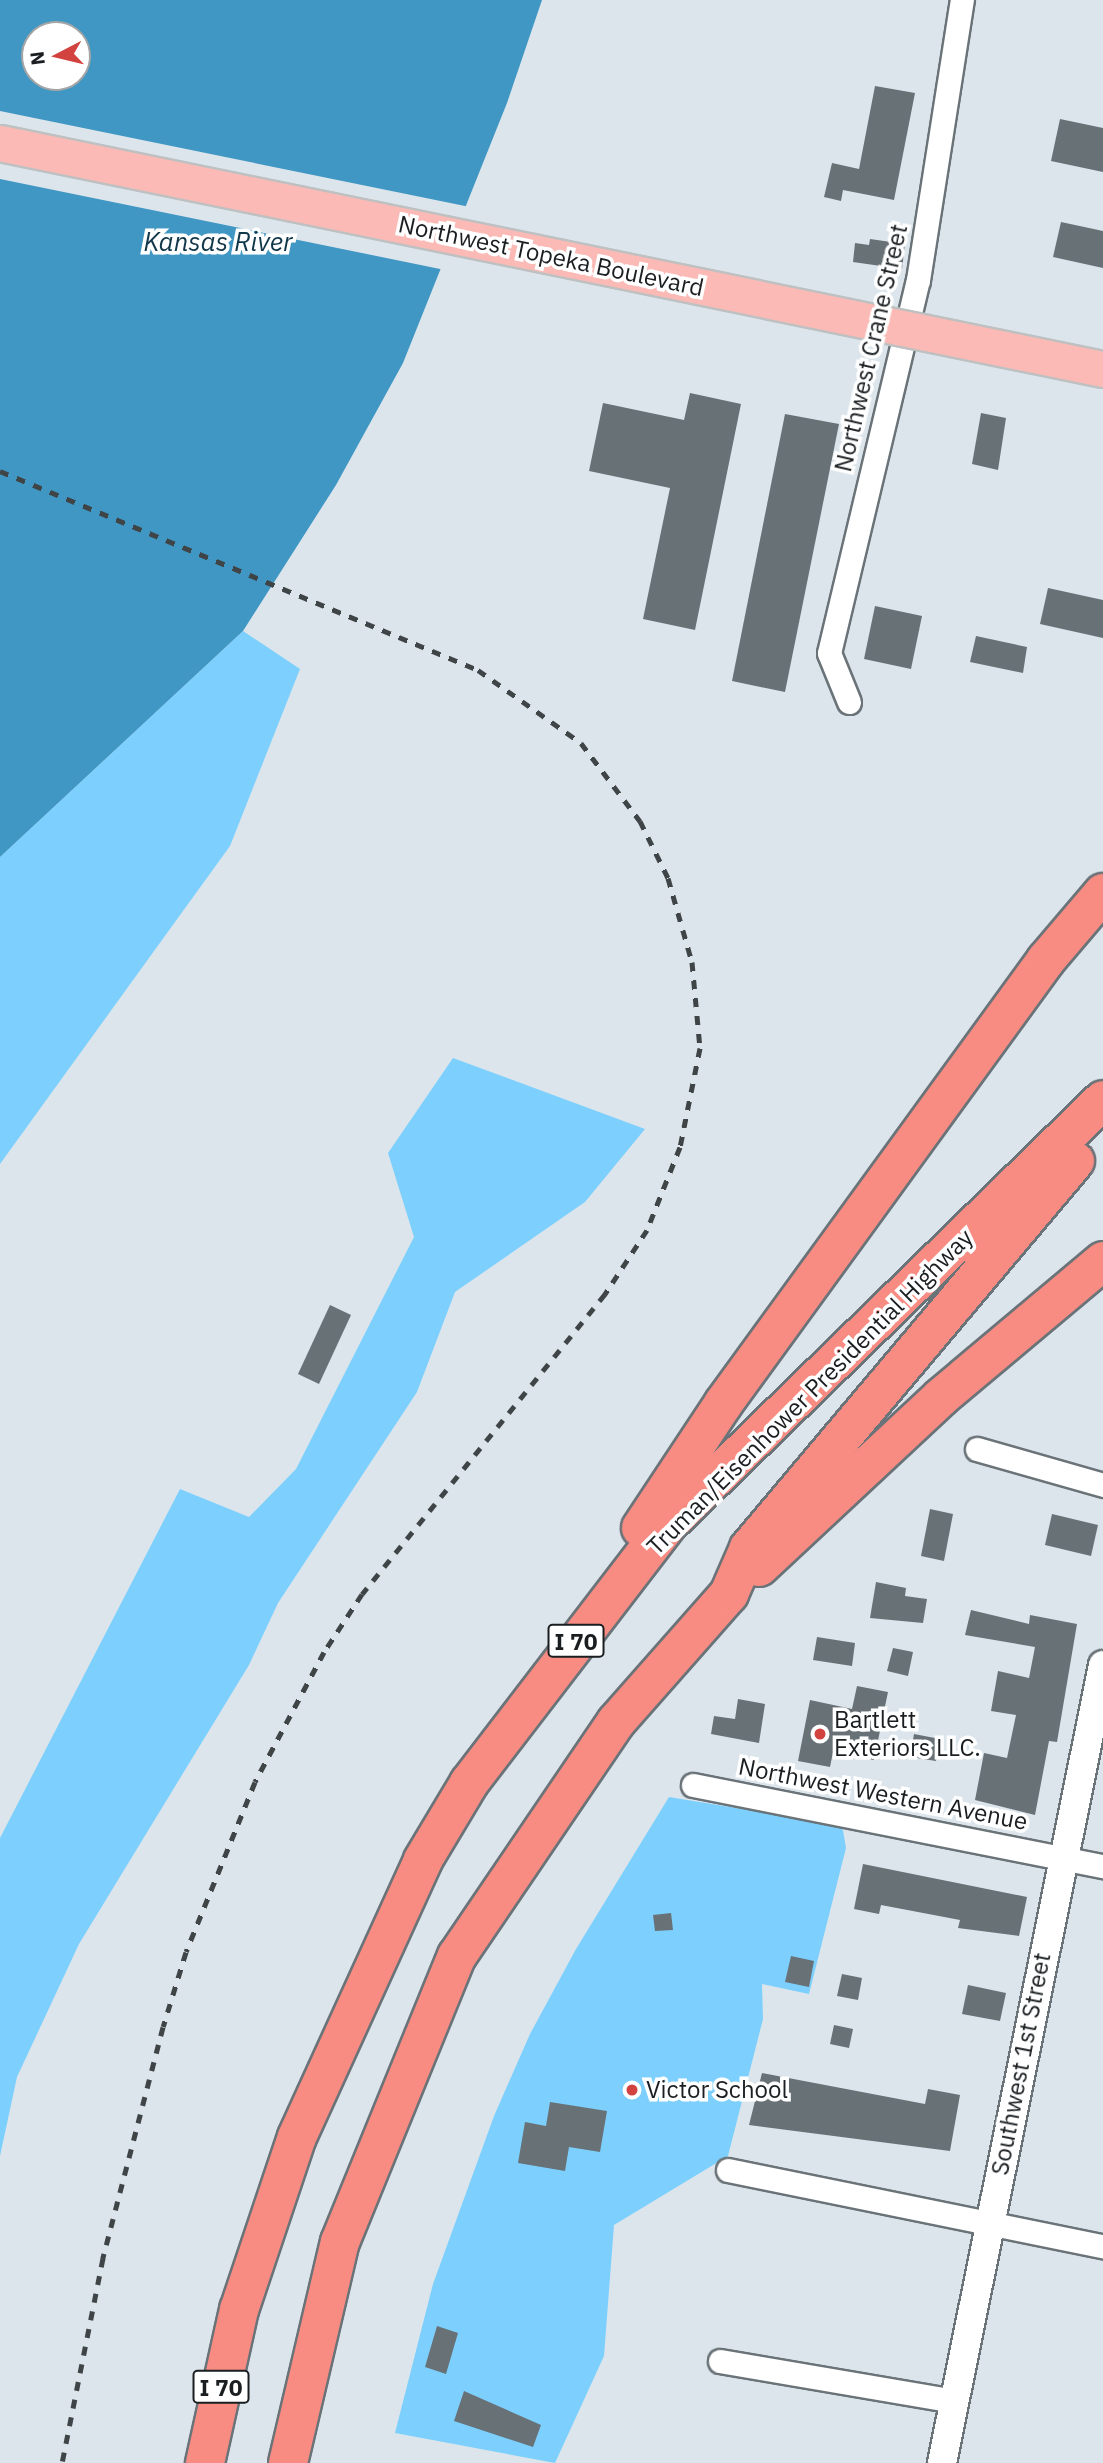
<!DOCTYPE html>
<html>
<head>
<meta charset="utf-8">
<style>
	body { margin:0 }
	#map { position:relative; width:1103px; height:2463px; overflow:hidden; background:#dbe5eb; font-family:"IBM Plex Sans",sans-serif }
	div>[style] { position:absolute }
	.green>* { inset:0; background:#7dd0fd }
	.water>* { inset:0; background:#4097c3 }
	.pier>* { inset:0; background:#dbe5eb }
	.building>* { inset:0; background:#687176 }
	.roads { filter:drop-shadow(2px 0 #6a7378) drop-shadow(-2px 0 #6a7378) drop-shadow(0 2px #6a7378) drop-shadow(0 -2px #6a7378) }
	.minor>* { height:23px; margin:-11.5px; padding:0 11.5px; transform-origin:11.5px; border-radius:11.5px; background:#fff }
	.tertiary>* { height:28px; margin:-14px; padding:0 14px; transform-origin:14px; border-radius:14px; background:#fff }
	.motorway>* { height:38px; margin:-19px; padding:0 19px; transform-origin:19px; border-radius:19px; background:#f88c83 }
	.rail>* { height:5px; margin-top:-2.5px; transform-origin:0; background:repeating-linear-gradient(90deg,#3f4447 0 9px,transparent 0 18px) }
	.bridges { filter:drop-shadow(2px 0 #bfc0c1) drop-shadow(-2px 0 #bfc0c1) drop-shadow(0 2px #bfc0c1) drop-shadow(0 -2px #bfc0c1) }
	.primary-bridge>* { height:35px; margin:-17.5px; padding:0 17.5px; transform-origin:17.5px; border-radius:17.5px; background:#fbbab5 }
	.dots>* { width:19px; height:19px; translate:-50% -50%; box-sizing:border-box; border:4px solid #fff; border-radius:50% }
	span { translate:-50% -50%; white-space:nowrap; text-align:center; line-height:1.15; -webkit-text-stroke:7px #fff; paint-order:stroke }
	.shield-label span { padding:2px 5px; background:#fff; border:2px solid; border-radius:5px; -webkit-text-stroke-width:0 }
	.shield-label { font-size:23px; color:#1a1e20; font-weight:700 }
	.street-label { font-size:24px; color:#1a1e20 }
	.poi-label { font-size:24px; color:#1a1e20 }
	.left { translate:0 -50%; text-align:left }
	.water-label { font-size:26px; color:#11374a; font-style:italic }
	.north { position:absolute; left:21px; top:21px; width:70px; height:70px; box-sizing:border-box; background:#fff; border:2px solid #a3a5a6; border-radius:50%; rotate:263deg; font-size:19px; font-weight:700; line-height:28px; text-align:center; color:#1a1e20 }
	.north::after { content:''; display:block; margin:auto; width:24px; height:32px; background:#d24340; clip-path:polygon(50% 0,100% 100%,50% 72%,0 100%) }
</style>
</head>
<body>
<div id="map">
	<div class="green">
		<i style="clip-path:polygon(243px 631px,300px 669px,230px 846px,0 1164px,0 857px)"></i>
		<i style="clip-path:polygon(453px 1058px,645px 1129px,585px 1202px,455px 1292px,417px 1392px,278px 1603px,249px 1665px,79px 1944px,17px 2077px,0 2156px,0 1838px,180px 1489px,249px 1517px,296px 1469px,414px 1237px,388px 1153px)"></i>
		<i style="clip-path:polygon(669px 1797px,842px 1825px,846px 1848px,809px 1994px,762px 1984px,763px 2019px,728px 2156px,614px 2225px,604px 2356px,555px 2463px,395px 2433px,433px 2284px,494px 2116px,530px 2034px,576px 1949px)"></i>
	</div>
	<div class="water">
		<i style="clip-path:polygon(evenodd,0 0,542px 0,507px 103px,403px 363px,336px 485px,243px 631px,0 857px,0 0,35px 35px,77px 35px,77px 77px,35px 77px,35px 35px)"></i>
	</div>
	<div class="pier">
		<i style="clip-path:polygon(0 111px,470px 207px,445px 270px,0 179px)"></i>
	</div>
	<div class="building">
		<i style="clip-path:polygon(875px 86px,915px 93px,894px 200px,843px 190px,841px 201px,824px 197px,832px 163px,859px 169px)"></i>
		<i style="clip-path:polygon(1060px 119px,1103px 128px,1103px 172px,1051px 161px)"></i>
		<i style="clip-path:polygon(1061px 222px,1103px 231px,1103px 268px,1053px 257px)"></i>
		<i style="clip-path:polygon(870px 239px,905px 244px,902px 269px,853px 262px,855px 243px,869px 245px)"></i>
		<i style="clip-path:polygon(690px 393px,741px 404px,695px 630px,643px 619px,670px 488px,589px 471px,603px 403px,684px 420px)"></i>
		<i style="clip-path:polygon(981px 413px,1006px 418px,998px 470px,972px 464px)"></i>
		<i style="clip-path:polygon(785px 414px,839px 424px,785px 692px,732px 681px)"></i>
		<i style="clip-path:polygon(1048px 588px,1103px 600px,1103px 638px,1040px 624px)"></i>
		<i style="clip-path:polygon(875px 606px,922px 616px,911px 669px,864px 659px)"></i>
		<i style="clip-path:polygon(976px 636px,1027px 647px,1023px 673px,970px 662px)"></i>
		<i style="clip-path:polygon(330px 1305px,351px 1315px,319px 1384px,298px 1374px)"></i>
		<i style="clip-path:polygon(930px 1509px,953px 1514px,944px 1561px,921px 1556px)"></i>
		<i style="clip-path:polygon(1052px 1514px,1098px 1525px,1091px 1556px,1045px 1545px)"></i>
		<i style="clip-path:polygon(876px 1582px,906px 1588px,905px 1596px,927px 1599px,923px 1623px,870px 1618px)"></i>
		<i style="clip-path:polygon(971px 1610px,1029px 1624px,1030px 1615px,1077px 1624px,1057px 1742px,1049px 1741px,1035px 1815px,975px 1800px,984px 1753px,1007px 1758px,1016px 1715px,991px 1711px,998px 1671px,1029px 1678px,1035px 1647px,965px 1635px)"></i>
		<i style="clip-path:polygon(817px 1637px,855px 1643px,852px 1666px,813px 1660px)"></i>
		<i style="clip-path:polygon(893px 1648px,913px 1652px,908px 1676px,887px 1671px)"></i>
		<i style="clip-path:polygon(857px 1686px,888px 1692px,874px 1760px,833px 1752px,830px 1767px,798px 1761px,810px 1700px,852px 1709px)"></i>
		<i style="clip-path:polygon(738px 1699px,765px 1704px,759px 1743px,711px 1734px,714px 1716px,735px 1719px)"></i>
		<i style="clip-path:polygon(914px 1734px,940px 1739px,936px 1761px,910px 1757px)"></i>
		<i style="clip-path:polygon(863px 1864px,1027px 1897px,1019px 1936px,958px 1928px,960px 1920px,881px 1905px,879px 1914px,854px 1909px)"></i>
		<i style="clip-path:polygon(671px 1913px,673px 1930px,655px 1931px,653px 1915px)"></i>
		<i style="clip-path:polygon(791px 1956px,814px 1961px,809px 1987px,785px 1982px)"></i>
		<i style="clip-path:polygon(842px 1974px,862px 1978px,858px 2000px,837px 1996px)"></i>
		<i style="clip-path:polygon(968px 1985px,1006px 1993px,1000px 2021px,962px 2014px)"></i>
		<i style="clip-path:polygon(834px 2025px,853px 2029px,849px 2048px,830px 2044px)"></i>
		<i style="clip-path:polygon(762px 2073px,925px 2104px,928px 2089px,960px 2095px,950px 2151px,749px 2125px)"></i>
		<i style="clip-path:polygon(550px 2102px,607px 2111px,600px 2152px,569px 2147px,565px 2171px,518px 2163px,525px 2122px,546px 2126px)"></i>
		<i style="clip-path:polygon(437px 2326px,458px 2333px,446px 2374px,425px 2367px)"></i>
		<i style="clip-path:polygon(464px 2391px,541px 2425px,533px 2447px,454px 2421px)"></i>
	</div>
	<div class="roads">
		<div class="minor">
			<i style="left:849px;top:702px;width:53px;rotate:-112.2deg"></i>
			<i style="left:829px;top:653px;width:383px;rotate:-76.6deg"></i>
			<i style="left:918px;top:280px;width:283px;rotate:-81.1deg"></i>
			<i style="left:977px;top:1449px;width:131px;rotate:15.9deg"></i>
			<i style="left:693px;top:1785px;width:418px;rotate:11.2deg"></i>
			<i style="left:728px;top:2170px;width:383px;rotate:11.5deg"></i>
			<i style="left:720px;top:2361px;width:236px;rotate:9.7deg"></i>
		</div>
		<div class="tertiary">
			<i style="left:942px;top:2463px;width:814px;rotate:-78.59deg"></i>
		</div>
		<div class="motorway">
			<i style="left:641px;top:1528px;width:149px;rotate:-56.5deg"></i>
			<i style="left:723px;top:1404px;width:549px;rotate:-53.96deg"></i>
			<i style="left:1046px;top:960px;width:88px;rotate:-49.6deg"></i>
			<i style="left:759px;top:1567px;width:248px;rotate:-43deg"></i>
			<i style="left:940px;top:1398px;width:213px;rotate:-40deg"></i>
			<i style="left:205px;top:2463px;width:157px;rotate:-77.5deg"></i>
			<i style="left:239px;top:2310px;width:182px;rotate:-71.5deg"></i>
			<i style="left:297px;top:2137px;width:304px;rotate:-65.5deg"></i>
			<i style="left:423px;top:1860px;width:90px;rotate:-59.1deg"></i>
			<i style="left:469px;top:1783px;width:327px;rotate:-52.5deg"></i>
			<i style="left:668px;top:1524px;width:607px;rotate:-44.27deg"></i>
			<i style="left:288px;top:2463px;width:227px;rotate:-76.8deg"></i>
			<i style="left:340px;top:2242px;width:309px;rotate:-67.8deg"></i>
			<i style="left:457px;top:1956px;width:283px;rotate:-55.8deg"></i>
			<i style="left:616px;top:1722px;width:171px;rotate:-48.6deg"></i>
			<i style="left:729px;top:1594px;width:50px;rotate:-66.5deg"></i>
			<i style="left:749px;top:1548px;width:506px;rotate:-49.89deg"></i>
		</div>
	</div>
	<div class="rail">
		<i style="left:0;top:471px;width:518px;rotate:22.6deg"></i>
		<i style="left:478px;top:670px;width:126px;rotate:35.3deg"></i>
		<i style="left:581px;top:743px;width:98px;rotate:52.9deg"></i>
		<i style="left:640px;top:821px;width:64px;rotate:63.8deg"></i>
		<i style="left:668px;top:878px;width:87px;rotate:74.1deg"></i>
		<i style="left:692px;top:962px;width:86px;rotate:84.7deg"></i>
		<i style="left:700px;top:1048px;width:101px;rotate:101.4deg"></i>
		<i style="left:680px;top:1147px;width:89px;rotate:111.7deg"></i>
		<i style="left:647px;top:1230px;width:77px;rotate:123.3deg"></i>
		<i style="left:605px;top:1294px;width:386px;rotate:129deg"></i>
		<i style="left:362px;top:1594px;width:69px;rotate:123.2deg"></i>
		<i style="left:324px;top:1652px;width:147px;rotate:118deg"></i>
		<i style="left:255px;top:1782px;width:183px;rotate:112.1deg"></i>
		<i style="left:186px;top:1952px;width:78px;rotate:107deg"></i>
		<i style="left:163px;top:2027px;width:239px;rotate:104.6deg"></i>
		<i style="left:103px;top:2258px;width:209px;rotate:101.3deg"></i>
	</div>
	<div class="bridges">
		<div class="primary-bridge">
			<i style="left:0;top:143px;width:1126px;rotate:11.58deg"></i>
		</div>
	</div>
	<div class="dots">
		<i style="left:820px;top:1734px;background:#d24340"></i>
		<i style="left:632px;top:2090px;background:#d24340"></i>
	</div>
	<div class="shield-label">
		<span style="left:576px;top:1641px">I 70</span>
		<span style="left:221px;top:2387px">I 70</span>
	</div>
	<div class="street-label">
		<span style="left:551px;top:256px;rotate:12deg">Northwest Topeka Boulevard</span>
		<span style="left:871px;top:348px;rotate:-77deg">Northwest Crane Street</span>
		<span style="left:810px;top:1392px;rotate:-45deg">Truman/Eisenhower Presidential Highway</span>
		<span style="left:883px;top:1794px;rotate:11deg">Northwest Western Avenue</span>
		<span style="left:1021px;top:2064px;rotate:-79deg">Southwest 1st Street</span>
	</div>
	<div class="poi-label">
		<span class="left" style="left:834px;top:1734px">Bartlett<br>Exteriors LLC.</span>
		<span class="left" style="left:646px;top:2090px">Victor School</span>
	</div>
	<div class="water-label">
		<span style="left:218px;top:242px">Kansas River</span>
	</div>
	<div class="north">N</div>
</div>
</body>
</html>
